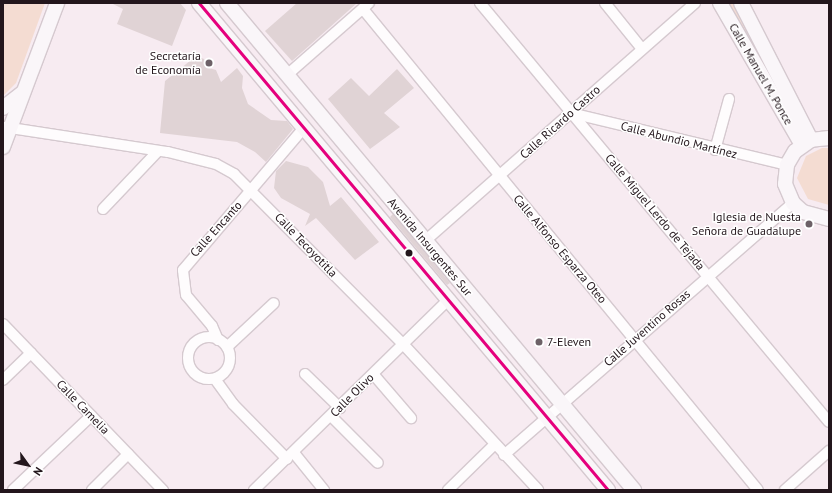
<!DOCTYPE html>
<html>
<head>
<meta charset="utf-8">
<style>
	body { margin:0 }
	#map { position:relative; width:832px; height:493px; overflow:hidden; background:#f7ebf1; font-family:"PT Sans",sans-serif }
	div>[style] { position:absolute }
	.green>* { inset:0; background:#f4dcd2 }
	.building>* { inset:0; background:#e0d3d5 }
	.roads { filter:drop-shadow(1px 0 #d5c9cf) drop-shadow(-1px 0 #d5c9cf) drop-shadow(0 1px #d5c9cf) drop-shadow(0 -1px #d5c9cf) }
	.street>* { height:10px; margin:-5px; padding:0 5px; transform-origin:5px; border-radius:5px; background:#fefcfd }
	.street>.ring { margin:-5px; padding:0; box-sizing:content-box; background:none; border:10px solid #fefcfd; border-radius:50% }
	.secondary>* { height:14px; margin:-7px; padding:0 7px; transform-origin:7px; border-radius:7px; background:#faf6f9 }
	.bus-1>* { height:3px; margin:-1.5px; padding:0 1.5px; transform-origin:1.5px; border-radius:1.5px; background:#e5007d }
	.dots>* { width:11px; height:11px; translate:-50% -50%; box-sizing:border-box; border:2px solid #fff; border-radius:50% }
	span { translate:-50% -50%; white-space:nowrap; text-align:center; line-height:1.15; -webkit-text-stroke:3px #fff; paint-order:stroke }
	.poi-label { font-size:12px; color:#23161c }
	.right { translate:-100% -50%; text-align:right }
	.left { translate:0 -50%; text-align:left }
	.street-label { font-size:12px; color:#23161c }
	.frame { position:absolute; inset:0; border:4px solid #23161c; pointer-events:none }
	.north { position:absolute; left:8px; top:445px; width:40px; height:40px; -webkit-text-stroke:3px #fff; paint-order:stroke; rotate:123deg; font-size:11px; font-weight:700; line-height:16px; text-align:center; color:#23161c }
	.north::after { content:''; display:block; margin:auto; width:14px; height:18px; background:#23161c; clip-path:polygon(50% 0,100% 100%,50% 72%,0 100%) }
</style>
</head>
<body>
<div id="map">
	<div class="green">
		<i style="clip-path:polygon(3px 3px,45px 3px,16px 83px,3px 96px)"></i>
		<i style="clip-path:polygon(725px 3px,734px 3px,800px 130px)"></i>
		<i style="clip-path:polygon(822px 148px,829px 148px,829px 205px,808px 199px,797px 178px,806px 156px)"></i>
	</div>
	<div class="building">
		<i style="clip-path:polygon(111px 3px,180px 3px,186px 10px,172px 46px,117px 24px,123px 9px)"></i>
		<i style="clip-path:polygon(297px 3px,357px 3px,292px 61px,265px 31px)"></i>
		<i style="clip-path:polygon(196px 56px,204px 59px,209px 68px,216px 70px,221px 82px,237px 68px,243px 76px,242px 88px,248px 104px,271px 120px,287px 121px,293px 129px,266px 162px,255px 152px,237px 142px,160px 133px,165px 81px)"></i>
		<i style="clip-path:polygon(397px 69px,414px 88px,384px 113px,400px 127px,370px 149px,328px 99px,351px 78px,369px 96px)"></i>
		<i style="clip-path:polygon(286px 161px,308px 167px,323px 182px,330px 206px,341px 197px,379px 242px,355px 260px,316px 218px,305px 226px,310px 214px,281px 198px,274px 188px,276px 171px)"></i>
		<i style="clip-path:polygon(393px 214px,450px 283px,447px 285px,390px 217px)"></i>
	</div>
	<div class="roads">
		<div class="street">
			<i style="left:480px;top:3px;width:545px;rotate:50.21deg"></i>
			<i style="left:605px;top:3px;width:59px;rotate:51.2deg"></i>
			<i style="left:363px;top:9px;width:622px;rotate:50.61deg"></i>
			<i style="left:287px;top:75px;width:109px;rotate:-41.3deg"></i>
			<i style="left:571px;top:113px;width:222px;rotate:13.5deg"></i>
			<i style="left:4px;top:127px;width:166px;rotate:8.7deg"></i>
			<i style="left:168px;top:152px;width:49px;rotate:14deg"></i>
			<i style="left:216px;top:164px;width:21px;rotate:29deg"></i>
			<i style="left:234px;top:174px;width:240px;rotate:45.2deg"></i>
			<i style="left:403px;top:344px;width:199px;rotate:47.2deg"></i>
			<i style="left:715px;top:150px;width:53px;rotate:-74.6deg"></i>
			<i style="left:103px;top:209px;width:80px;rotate:-46.5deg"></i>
			<i style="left:425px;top:241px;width:360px;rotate:-41.4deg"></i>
			<i style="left:3px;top:324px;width:231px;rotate:46.1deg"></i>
			<i class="ring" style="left:188px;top:337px;width:32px;height:32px"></i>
			<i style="left:218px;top:340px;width:15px;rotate:-113deg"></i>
			<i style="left:212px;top:326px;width:40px;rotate:-130deg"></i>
			<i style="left:186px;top:295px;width:25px;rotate:-97deg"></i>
			<i style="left:183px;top:270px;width:187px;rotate:-49.6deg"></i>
			<i style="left:227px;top:347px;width:64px;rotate:-43.1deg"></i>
			<i style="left:305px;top:374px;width:49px;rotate:44.2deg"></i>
			<i style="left:374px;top:375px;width:57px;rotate:49.3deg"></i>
			<i style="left:215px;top:379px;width:31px;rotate:54deg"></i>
			<i style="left:233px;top:404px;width:77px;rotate:45.5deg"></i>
			<i style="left:3px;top:380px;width:39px;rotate:-44deg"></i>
			<i style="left:331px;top:416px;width:66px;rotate:45deg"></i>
			<i style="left:294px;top:453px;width:48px;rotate:51deg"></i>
			<i style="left:504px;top:455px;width:383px;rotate:-41.1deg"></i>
			<i style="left:13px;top:490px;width:108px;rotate:-43.5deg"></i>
			<i style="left:92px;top:490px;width:51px;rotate:-45deg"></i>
			<i style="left:254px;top:490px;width:273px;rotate:-44.4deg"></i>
			<i style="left:448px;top:490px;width:64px;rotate:-44.4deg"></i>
			<i style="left:785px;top:490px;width:59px;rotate:-41.6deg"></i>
		</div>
		<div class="secondary">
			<i style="left:199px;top:3px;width:636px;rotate:49.98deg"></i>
			<i style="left:227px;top:3px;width:635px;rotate:50.11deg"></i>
			<i style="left:720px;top:3px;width:164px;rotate:60deg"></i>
			<i style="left:741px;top:3px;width:154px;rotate:62.9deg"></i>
			<i style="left:3px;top:108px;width:24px;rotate:-38deg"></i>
			<i style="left:829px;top:138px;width:18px;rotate:174deg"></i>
			<i style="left:811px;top:140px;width:19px;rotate:145deg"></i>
			<i style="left:795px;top:151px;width:16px;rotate:120deg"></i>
			<i style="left:787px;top:165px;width:19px;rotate:96deg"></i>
			<i style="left:785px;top:184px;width:21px;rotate:67deg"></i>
			<i style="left:793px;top:203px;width:13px;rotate:42deg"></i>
			<i style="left:803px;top:212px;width:27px;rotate:15deg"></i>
			<i style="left:3px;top:147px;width:154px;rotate:-69.4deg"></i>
		</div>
	</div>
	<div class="bus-1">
		<i style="left:199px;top:3px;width:636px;rotate:49.98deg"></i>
	</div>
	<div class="dots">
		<i style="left:209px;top:63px;background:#6d6167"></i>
		<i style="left:809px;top:224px;background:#6d6167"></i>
		<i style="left:409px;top:253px;background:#23161c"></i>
		<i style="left:539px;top:342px;background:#6d6167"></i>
	</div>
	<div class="poi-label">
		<span class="right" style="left:201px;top:63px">Secretaría<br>de Economía</span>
		<span class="right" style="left:801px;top:224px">Iglesia de Nuesta<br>Señora de Guadalupe</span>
		<span class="left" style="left:547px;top:342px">7-Eleven</span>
	</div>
	<div class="street-label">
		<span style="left:761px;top:74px;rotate:60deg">Calle Manuel M. Ponce</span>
		<span style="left:560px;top:122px;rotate:-42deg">Calle Ricardo Castro</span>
		<span style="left:679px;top:140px;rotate:14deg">Calle Abundio Martínez</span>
		<span style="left:655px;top:212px;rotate:50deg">Calle Miguel Lerdo de Tejada</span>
		<span style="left:216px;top:229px;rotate:-48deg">Calle Encanto</span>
		<span style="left:306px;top:245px;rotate:46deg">Calle Tecoyotitla</span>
		<span style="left:430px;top:247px;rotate:50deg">Avenida Insurgentes Sur</span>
		<span style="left:560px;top:249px;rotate:50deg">Calle Alfonso Esparza Oteo</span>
		<span style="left:647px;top:328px;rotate:-41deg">Calle Juventino Rosas</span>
		<span style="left:352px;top:395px;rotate:-45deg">Calle Olivo</span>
		<span style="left:83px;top:407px;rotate:46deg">Calle Camelia</span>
	</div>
	<div class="frame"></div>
	<div class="north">N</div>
</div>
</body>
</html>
